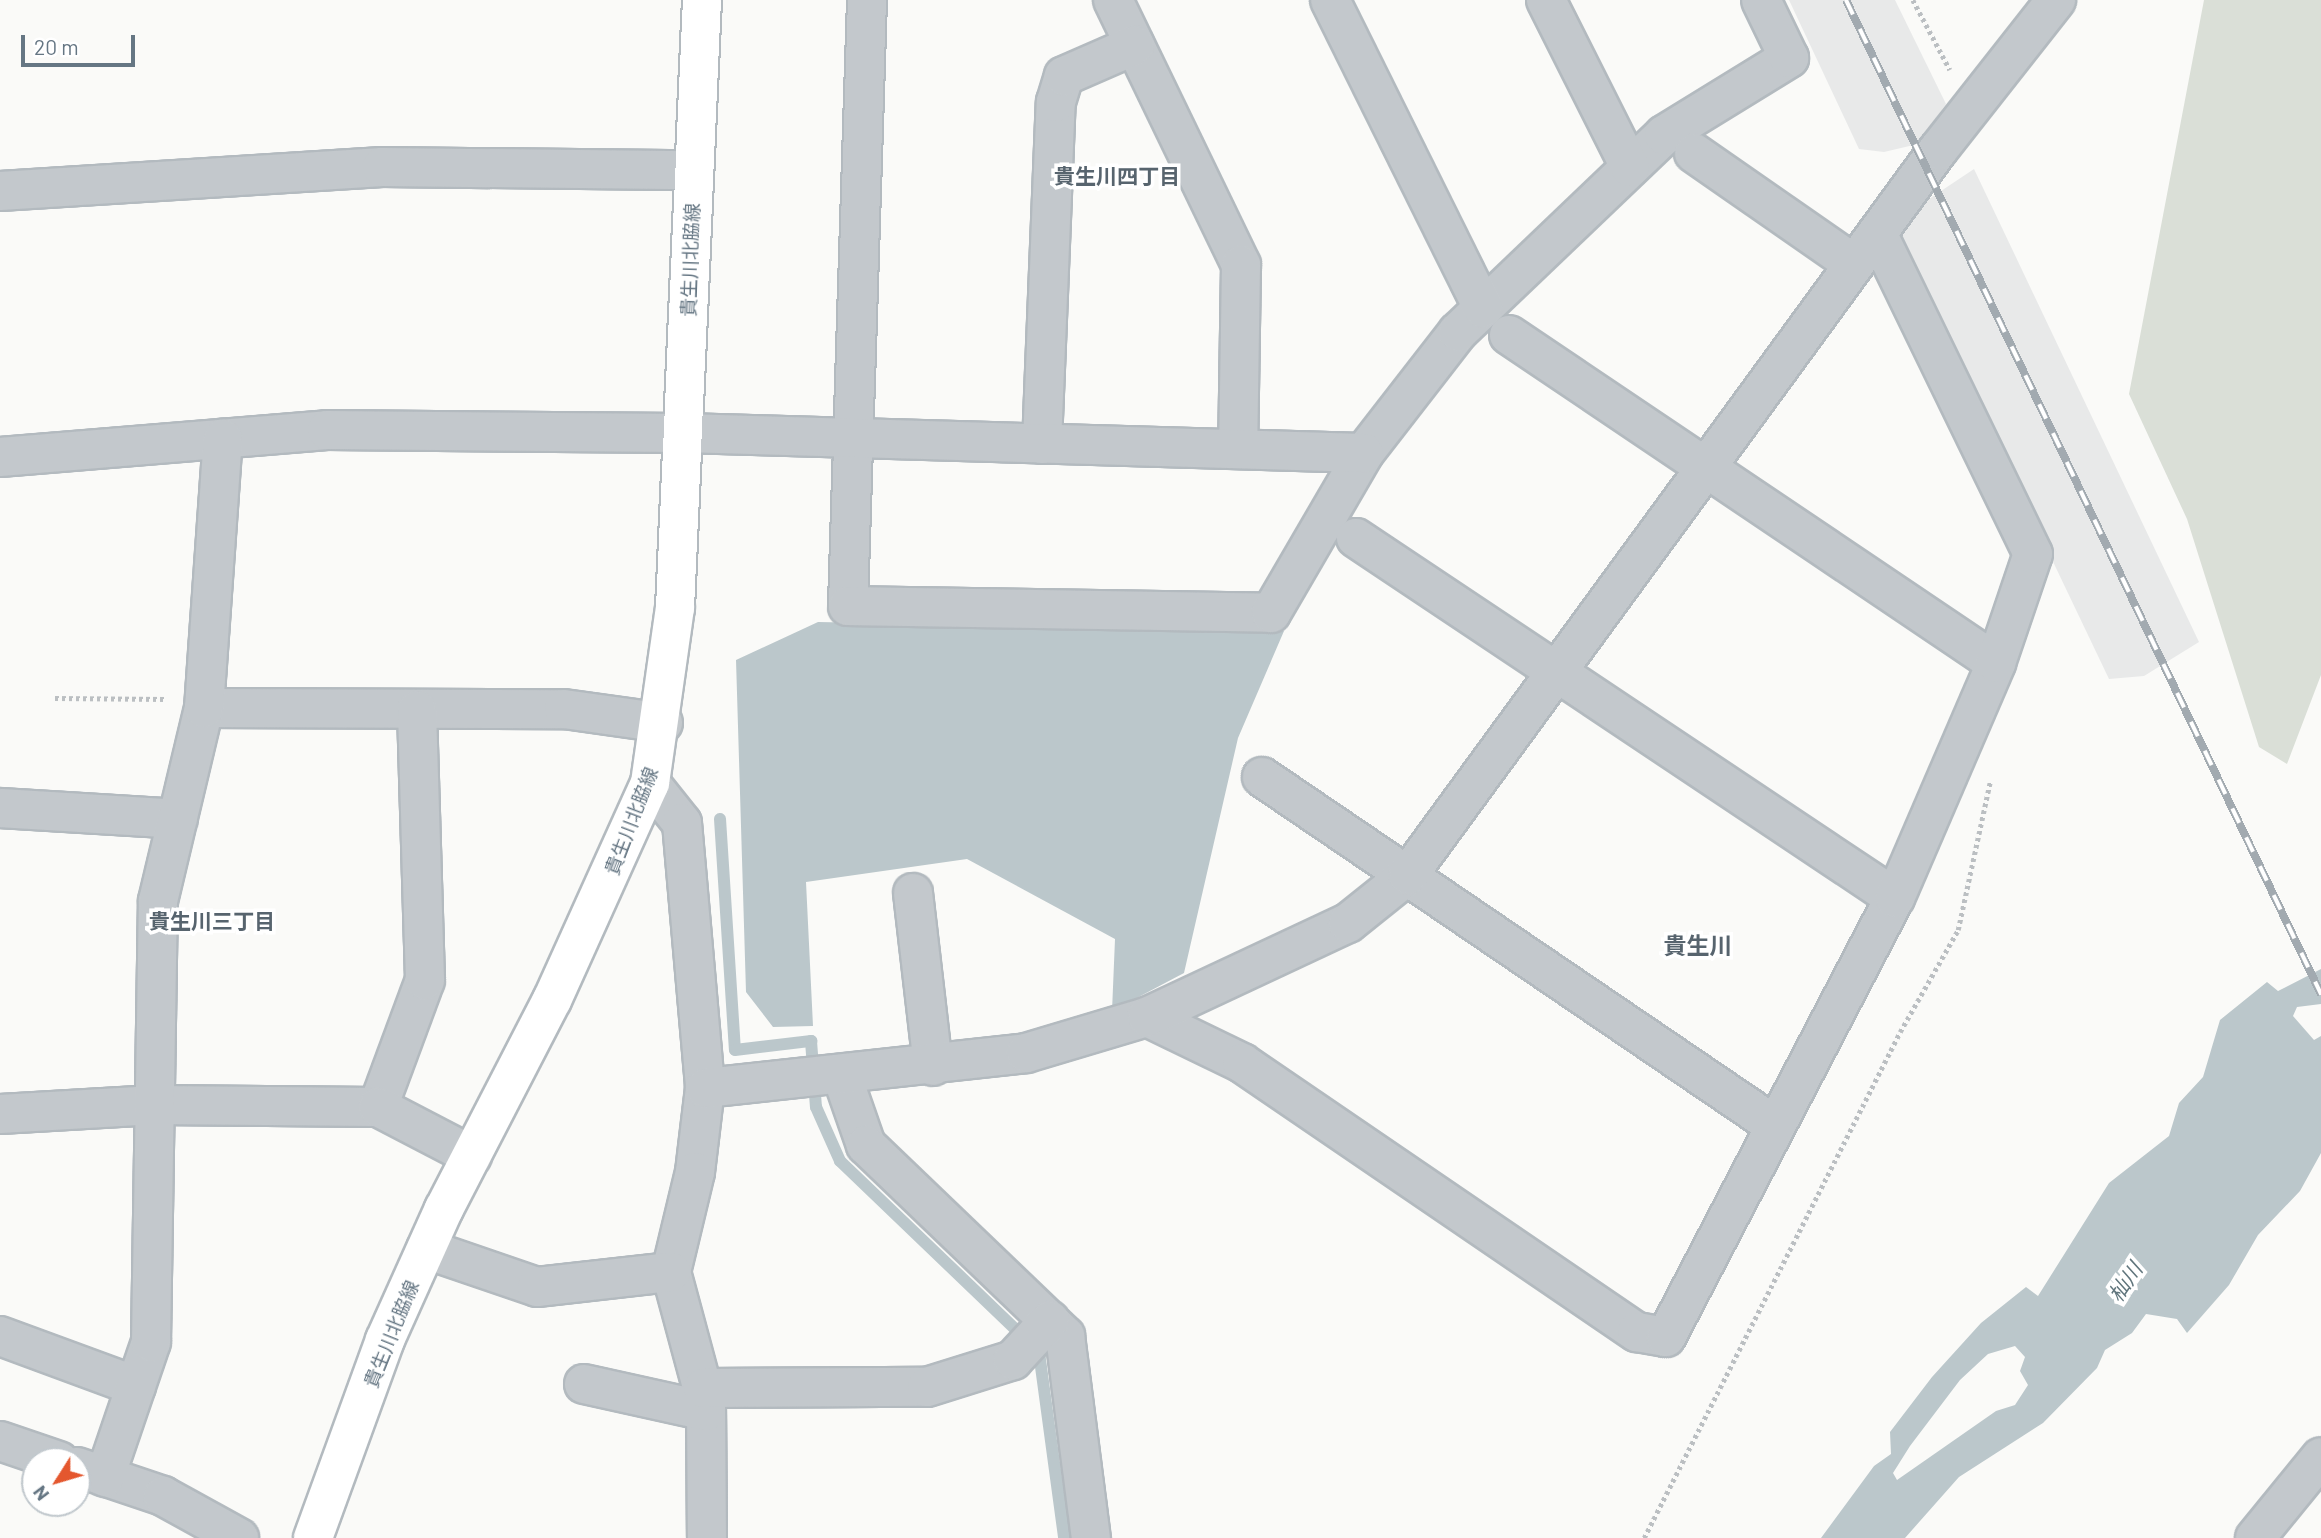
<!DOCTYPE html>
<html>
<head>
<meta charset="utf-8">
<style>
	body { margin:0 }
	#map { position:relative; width:2321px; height:1538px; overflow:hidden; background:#fafaf8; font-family:Barlow,"Noto Sans JP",sans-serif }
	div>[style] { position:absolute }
	.built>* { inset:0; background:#e8e9e9 }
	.green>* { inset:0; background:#dadfd7 }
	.water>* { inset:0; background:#bbc7cb }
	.stream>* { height:12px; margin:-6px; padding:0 6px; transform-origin:6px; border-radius:6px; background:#bbc7cb }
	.path>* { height:4.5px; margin-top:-2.25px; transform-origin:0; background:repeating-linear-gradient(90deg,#bbbfc2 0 3.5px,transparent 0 7px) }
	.roads { filter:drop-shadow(2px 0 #b3babf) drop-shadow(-2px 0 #b3babf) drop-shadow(0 2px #b3babf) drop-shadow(0 -2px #b3babf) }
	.minor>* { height:38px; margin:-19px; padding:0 19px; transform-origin:19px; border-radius:19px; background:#c3c8cc }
	.secondary>* { height:38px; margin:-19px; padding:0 19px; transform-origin:19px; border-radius:19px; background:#fff }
	.rail>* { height:8px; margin-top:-4px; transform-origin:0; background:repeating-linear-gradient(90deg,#fff 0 16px,#a2aab0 0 32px); box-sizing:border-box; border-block:2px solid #a2aab0 }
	span { translate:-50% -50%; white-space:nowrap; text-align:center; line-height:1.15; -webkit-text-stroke:7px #fff; paint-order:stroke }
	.street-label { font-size:19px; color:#657683 }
	.neighbourhood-label { font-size:21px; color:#57646e; font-weight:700 }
	.water-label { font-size:21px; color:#60757c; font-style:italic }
	.quarter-label { font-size:23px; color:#57646e; font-weight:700 }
	.north { position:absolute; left:21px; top:1447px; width:70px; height:70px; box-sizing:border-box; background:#fff; border:2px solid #c1c8cd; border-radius:50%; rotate:233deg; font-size:19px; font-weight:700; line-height:28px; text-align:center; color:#657683 }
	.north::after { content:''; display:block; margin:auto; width:24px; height:32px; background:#e4572e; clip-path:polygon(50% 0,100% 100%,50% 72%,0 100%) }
	.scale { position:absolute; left:21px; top:35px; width:114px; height:32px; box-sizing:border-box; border:4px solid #657683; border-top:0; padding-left:9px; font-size:21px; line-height:24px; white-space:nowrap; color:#657683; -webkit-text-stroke:5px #fff; paint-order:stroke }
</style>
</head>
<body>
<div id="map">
	<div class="built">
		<i style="clip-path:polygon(1789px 0,1895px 0,1946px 104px,1918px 144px,1884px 152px,1859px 149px)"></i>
		<i style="clip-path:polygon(1974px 169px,2199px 642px,2144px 676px,2109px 679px,1898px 237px,1917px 207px)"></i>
	</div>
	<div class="green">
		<i style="clip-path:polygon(2204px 0,2321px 0,2321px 675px,2287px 764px,2259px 747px,2187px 519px,2129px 394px)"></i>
	</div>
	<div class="water">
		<i style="clip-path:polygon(818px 622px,1284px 631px,1238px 738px,1184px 973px,1112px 1011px,1115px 939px,967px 859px,806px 882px,813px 1026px,773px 1027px,746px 992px,736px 660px)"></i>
		<i style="clip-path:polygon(evenodd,2321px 969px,2321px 1004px,2297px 1007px,2293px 1016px,2314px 1040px,2321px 1036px,2321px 1153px,2300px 1191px,2258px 1235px,2229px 1285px,2187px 1333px,2177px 1319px,2146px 1314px,2132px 1333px,2105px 1350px,2097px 1368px,2043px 1423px,1959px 1477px,1905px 1538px,1821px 1538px,1874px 1466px,1891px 1454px,1890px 1432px,1932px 1377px,1981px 1323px,2026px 1287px,2038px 1296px,2109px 1183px,2169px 1136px,2179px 1103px,2203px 1077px,2220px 1020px,2267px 982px,2278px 991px,2321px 969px,2015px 1346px,2025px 1357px,2020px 1371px,2028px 1385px,2015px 1405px,1996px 1411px,1897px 1480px,1893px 1473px,1910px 1446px,1960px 1380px,1988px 1354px,2015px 1346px)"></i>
	</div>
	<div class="stream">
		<i style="left:720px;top:819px;width:231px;rotate:86.3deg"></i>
		<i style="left:735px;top:1050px;width:77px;rotate:-6.8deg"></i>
		<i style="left:811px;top:1041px;width:66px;rotate:85.7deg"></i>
		<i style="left:816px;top:1107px;width:59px;rotate:66deg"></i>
		<i style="left:840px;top:1161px;width:276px;rotate:43.8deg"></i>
		<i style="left:1039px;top:1352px;width:188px;rotate:82.3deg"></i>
	</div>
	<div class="path">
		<i style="left:1913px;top:0;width:79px;rotate:62.1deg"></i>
		<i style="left:55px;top:698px;width:111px;rotate:0.5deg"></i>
		<i style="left:1644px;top:1538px;width:567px;rotate:-63.16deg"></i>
		<i style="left:1900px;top:1032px;width:117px;rotate:-60.4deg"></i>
		<i style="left:1958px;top:930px;width:151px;rotate:-77.8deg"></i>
	</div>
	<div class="roads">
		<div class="minor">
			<i style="left:867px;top:0;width:606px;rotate:91.8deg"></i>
			<i style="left:848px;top:606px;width:423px;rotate:0.9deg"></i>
			<i style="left:1271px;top:613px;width:185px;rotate:-59.8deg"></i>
			<i style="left:1364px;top:453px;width:153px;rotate:-52.2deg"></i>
			<i style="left:1458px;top:332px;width:285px;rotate:-43.7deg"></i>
			<i style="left:1664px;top:135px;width:147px;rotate:-31.6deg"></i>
			<i style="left:1789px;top:58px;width:64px;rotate:-115.8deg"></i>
			<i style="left:1113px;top:0;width:294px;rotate:64.2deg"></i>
			<i style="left:1241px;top:265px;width:184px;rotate:90.9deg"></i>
			<i style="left:1330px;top:0;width:344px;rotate:63.6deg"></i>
			<i style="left:1546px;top:0;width:187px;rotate:63.3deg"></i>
			<i style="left:1694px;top:153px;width:195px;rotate:34.8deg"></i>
			<i style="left:0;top:191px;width:383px;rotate:-3.6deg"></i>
			<i style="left:382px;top:167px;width:310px;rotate:0.6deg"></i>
			<i style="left:1509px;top:335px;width:587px;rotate:33.96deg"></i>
			<i style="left:1042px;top:444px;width:342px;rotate:-87.7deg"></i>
			<i style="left:1056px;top:102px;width:27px;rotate:-73deg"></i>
			<i style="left:1064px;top:76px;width:77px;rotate:-23.6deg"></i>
			<i style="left:0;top:457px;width:328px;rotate:-4.7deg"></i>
			<i style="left:327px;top:430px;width:357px;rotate:0.5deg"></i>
			<i style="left:684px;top:433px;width:680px;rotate:1.68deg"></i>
			<i style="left:1356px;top:538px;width:648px;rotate:33.74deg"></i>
			<i style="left:204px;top:708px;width:360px;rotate:0.2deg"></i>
			<i style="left:564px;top:709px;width:100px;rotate:8deg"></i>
			<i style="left:1262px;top:777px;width:619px;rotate:34.2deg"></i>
			<i style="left:650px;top:783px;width:51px;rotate:51.3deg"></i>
			<i style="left:682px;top:823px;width:266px;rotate:85deg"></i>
			<i style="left:705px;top:1088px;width:85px;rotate:96.8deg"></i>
			<i style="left:695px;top:1172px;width:103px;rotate:103.5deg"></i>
			<i style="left:671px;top:1272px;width:135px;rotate:74.9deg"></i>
			<i style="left:706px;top:1402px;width:136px;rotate:89.6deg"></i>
			<i style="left:0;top:808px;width:178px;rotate:3.5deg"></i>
			<i style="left:913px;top:893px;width:174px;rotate:83.4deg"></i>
			<i style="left:1147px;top:1017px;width:106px;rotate:25.8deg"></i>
			<i style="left:1242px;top:1063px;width:478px;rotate:34.3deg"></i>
			<i style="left:1637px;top:1332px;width:29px;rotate:10deg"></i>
			<i style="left:1666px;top:1337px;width:495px;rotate:-62.5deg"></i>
			<i style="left:1895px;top:898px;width:256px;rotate:-66.7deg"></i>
			<i style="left:1996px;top:663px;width:115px;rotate:-71.3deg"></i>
			<i style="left:2033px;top:554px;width:352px;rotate:-115.9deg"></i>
			<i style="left:842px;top:1076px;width:73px;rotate:70.8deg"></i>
			<i style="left:866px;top:1145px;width:276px;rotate:43.8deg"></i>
			<i style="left:1065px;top:1336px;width:204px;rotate:82.7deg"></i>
			<i style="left:705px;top:1088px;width:323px;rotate:-6.2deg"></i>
			<i style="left:1026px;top:1053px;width:126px;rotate:-16.6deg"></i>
			<i style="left:1147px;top:1017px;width:222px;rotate:-25.1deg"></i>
			<i style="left:1348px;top:923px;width:77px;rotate:-38.7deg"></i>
			<i style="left:1408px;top:875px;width:898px;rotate:-53.83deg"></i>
			<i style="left:1938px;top:150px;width:191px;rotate:-51.8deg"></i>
			<i style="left:378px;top:1107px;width:135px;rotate:-69.7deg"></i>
			<i style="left:425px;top:980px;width:270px;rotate:-91.7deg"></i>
			<i style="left:0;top:1114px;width:155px;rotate:-3.3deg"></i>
			<i style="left:155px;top:1105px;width:223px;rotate:0.5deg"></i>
			<i style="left:378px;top:1107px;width:106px;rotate:27.5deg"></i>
			<i style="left:426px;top:1249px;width:117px;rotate:18.9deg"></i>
			<i style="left:537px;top:1287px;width:135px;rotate:-6.4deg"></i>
			<i style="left:0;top:1336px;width:145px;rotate:20.2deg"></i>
			<i style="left:584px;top:1384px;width:125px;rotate:12.5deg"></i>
			<i style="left:703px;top:1388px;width:224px;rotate:-0.3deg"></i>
			<i style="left:927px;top:1387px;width:90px;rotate:-17.4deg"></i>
			<i style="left:1013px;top:1360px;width:54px;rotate:-47.2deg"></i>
			<i style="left:0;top:1441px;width:62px;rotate:18.7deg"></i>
			<i style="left:77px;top:1467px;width:91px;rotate:18.6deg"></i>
			<i style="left:163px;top:1496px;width:87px;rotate:28.9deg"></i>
			<i style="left:105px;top:1477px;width:143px;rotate:-71.2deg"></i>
			<i style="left:151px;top:1342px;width:441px;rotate:-89.1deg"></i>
			<i style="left:158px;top:901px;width:198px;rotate:-76.6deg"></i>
			<i style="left:204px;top:708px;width:270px;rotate:-86deg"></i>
			<i style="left:2255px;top:1538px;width:104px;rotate:-50.8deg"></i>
		</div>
		<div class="secondary">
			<i style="left:313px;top:1538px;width:211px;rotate:-70deg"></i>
			<i style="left:385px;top:1340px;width:144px;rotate:-65.8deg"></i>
			<i style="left:444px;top:1209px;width:235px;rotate:-62.7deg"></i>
			<i style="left:552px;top:1000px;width:238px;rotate:-65.7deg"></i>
			<i style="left:650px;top:783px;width:177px;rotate:-81.9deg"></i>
			<i style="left:675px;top:608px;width:609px;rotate:-87.46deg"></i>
		</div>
	</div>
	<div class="rail">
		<i style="left:1846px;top:0;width:1102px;rotate:64.46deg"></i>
	</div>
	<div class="street-label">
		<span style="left:690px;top:260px;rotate:-88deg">貴生川北脇線</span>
		<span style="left:631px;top:821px;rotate:-69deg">貴生川北脇線</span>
		<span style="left:391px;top:1334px;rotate:-68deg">貴生川北脇線</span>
	</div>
	<div class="neighbourhood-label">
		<span style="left:1117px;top:176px">貴生川四丁目</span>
		<span style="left:212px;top:921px">貴生川三丁目</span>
	</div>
	<div class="water-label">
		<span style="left:2125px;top:1282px;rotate:-56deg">杣川</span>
	</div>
	<div class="quarter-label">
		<span style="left:1698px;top:945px">貴生川</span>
	</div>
	<div class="north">N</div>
	<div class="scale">20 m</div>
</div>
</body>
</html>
